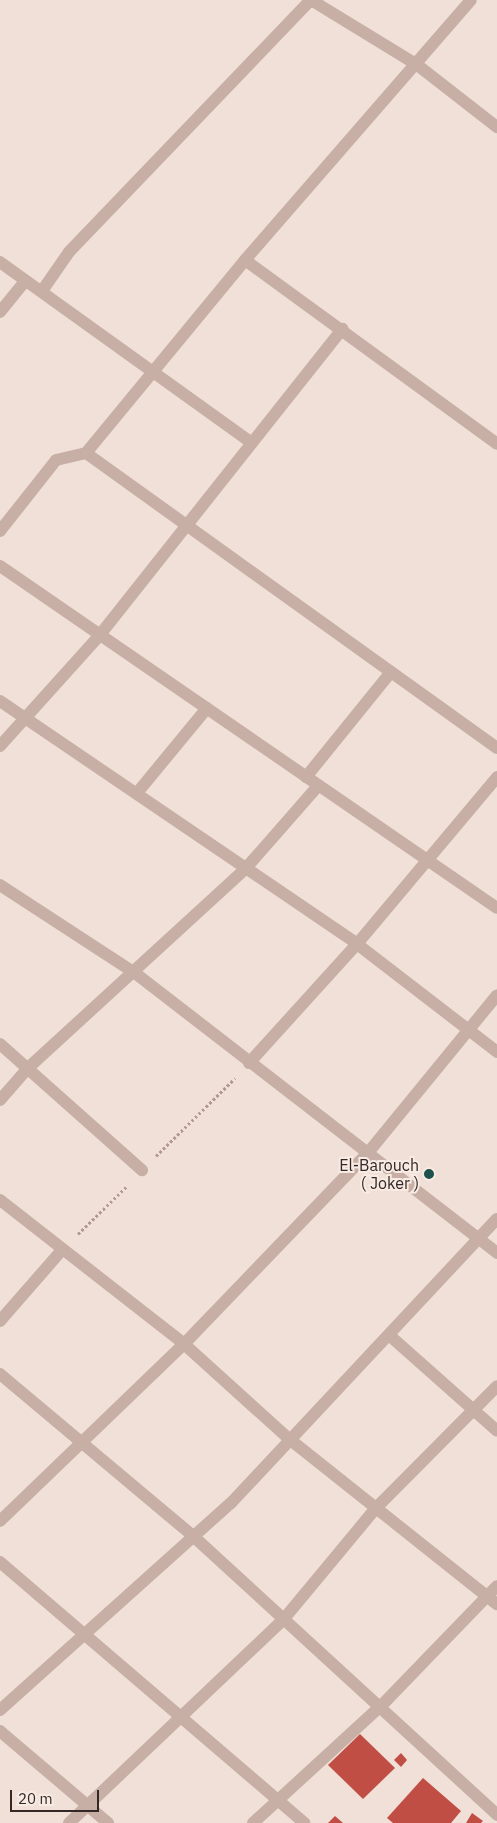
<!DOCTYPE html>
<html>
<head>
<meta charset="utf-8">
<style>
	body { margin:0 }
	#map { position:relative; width:497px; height:1823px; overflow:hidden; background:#f0e0d8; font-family:"IBM Plex Sans",sans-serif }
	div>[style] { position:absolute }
	.building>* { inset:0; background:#c14e44 }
	.path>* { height:3px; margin-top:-1.5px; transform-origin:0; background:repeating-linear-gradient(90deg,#b3988f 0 2.5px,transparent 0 5px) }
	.minor>* { height:12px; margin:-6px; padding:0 6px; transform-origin:6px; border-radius:6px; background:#c7afa5 }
	.dots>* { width:14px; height:14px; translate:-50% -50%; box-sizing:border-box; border:2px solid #f8ebe4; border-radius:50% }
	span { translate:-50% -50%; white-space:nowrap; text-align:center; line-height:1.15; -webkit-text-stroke:4px #f8ebe4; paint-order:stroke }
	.poi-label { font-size:16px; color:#332826 }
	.right { translate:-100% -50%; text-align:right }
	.scale { position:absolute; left:10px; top:1790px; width:89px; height:22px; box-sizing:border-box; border:2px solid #332826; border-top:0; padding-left:6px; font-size:15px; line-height:18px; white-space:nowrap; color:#332826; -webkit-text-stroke:4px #f8ebe4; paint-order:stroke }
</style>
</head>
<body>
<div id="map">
	<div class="building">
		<i style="clip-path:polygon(360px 1734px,395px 1768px,363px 1799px,328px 1765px)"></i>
		<i style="clip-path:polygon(401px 1753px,407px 1760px,401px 1767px,394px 1760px)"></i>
		<i style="clip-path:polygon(423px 1778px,461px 1811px,451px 1823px,393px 1823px,387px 1818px)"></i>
		<i style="clip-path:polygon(472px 1813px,483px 1821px,481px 1823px,466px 1823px)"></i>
		<i style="clip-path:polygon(335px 1816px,343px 1823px,328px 1823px)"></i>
	</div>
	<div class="path">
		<i style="left:156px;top:1156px;width:111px;rotate:-44.6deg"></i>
		<i style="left:78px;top:1234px;width:69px;rotate:-44.4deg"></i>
	</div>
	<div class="minor">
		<i style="left:311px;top:0;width:123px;rotate:31.4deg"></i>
		<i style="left:416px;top:64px;width:103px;rotate:37.9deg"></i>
		<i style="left:245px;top:260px;width:312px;rotate:36.1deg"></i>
		<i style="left:0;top:262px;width:310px;rotate:35.7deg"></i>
		<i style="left:42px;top:291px;width:47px;rotate:-55.3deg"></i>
		<i style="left:69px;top:252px;width:349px;rotate:-46.2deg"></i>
		<i style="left:0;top:312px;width:40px;rotate:-51deg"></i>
		<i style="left:86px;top:453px;width:506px;rotate:35.67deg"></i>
		<i style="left:0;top:531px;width:90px;rotate:-51.7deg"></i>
		<i style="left:56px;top:460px;width:31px;rotate:-13deg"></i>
		<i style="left:86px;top:453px;width:250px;rotate:-50.5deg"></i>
		<i style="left:245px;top:260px;width:344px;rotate:-49deg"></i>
		<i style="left:0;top:566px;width:603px;rotate:34.53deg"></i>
		<i style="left:0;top:701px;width:432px;rotate:34.2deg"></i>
		<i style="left:357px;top:944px;width:177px;rotate:37.6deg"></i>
		<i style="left:0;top:746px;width:148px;rotate:-48deg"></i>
		<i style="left:99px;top:636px;width:392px;rotate:-51.6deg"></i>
		<i style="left:306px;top:777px;width:135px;rotate:-51deg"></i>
		<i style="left:137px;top:793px;width:110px;rotate:-50.5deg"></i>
		<i style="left:0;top:885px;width:161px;rotate:33.1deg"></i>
		<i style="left:135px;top:973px;width:458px;rotate:37.7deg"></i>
		<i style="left:0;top:1044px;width:190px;rotate:41.6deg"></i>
		<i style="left:249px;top:1063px;width:161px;rotate:-47.8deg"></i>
		<i style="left:357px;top:944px;width:218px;rotate:-50deg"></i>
		<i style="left:0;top:1100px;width:43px;rotate:-48.8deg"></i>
		<i style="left:28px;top:1068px;width:297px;rotate:-42.5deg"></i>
		<i style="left:247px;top:867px;width:108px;rotate:-48.8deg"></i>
		<i style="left:0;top:1200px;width:234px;rotate:38deg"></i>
		<i style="left:184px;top:1344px;width:140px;rotate:42.1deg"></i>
		<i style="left:288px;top:1438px;width:267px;rotate:38.5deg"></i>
		<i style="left:0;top:1321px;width:93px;rotate:-48.9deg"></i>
		<i style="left:389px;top:1335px;width:144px;rotate:41.6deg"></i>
		<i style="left:0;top:1374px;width:252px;rotate:40deg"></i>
		<i style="left:193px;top:1536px;width:413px;rotate:42.5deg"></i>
		<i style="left:0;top:1521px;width:255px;rotate:-43.9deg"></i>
		<i style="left:184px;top:1344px;width:264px;rotate:-46.1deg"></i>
		<i style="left:367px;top:1154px;width:205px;rotate:-50.7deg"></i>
		<i style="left:0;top:1562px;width:401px;rotate:40.6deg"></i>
		<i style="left:0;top:1710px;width:310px;rotate:-41.9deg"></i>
		<i style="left:231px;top:1503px;width:389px;rotate:-46.9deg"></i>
		<i style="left:0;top:1731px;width:142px;rotate:40.4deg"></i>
		<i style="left:69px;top:1823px;width:295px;rotate:-43.5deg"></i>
		<i style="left:283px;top:1620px;width:144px;rotate:-50.3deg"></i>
		<i style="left:375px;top:1509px;width:173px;rotate:-45.2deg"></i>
		<i style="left:253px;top:1823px;width:175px;rotate:-42.5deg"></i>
		<i style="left:382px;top:1705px;width:165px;rotate:-46deg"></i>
	</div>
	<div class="dots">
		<i style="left:429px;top:1174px;background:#1d524d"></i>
	</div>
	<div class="poi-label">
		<span class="right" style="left:419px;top:1174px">El-Barouch<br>( Joker )</span>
	</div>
	<div class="scale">20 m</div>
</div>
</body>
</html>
